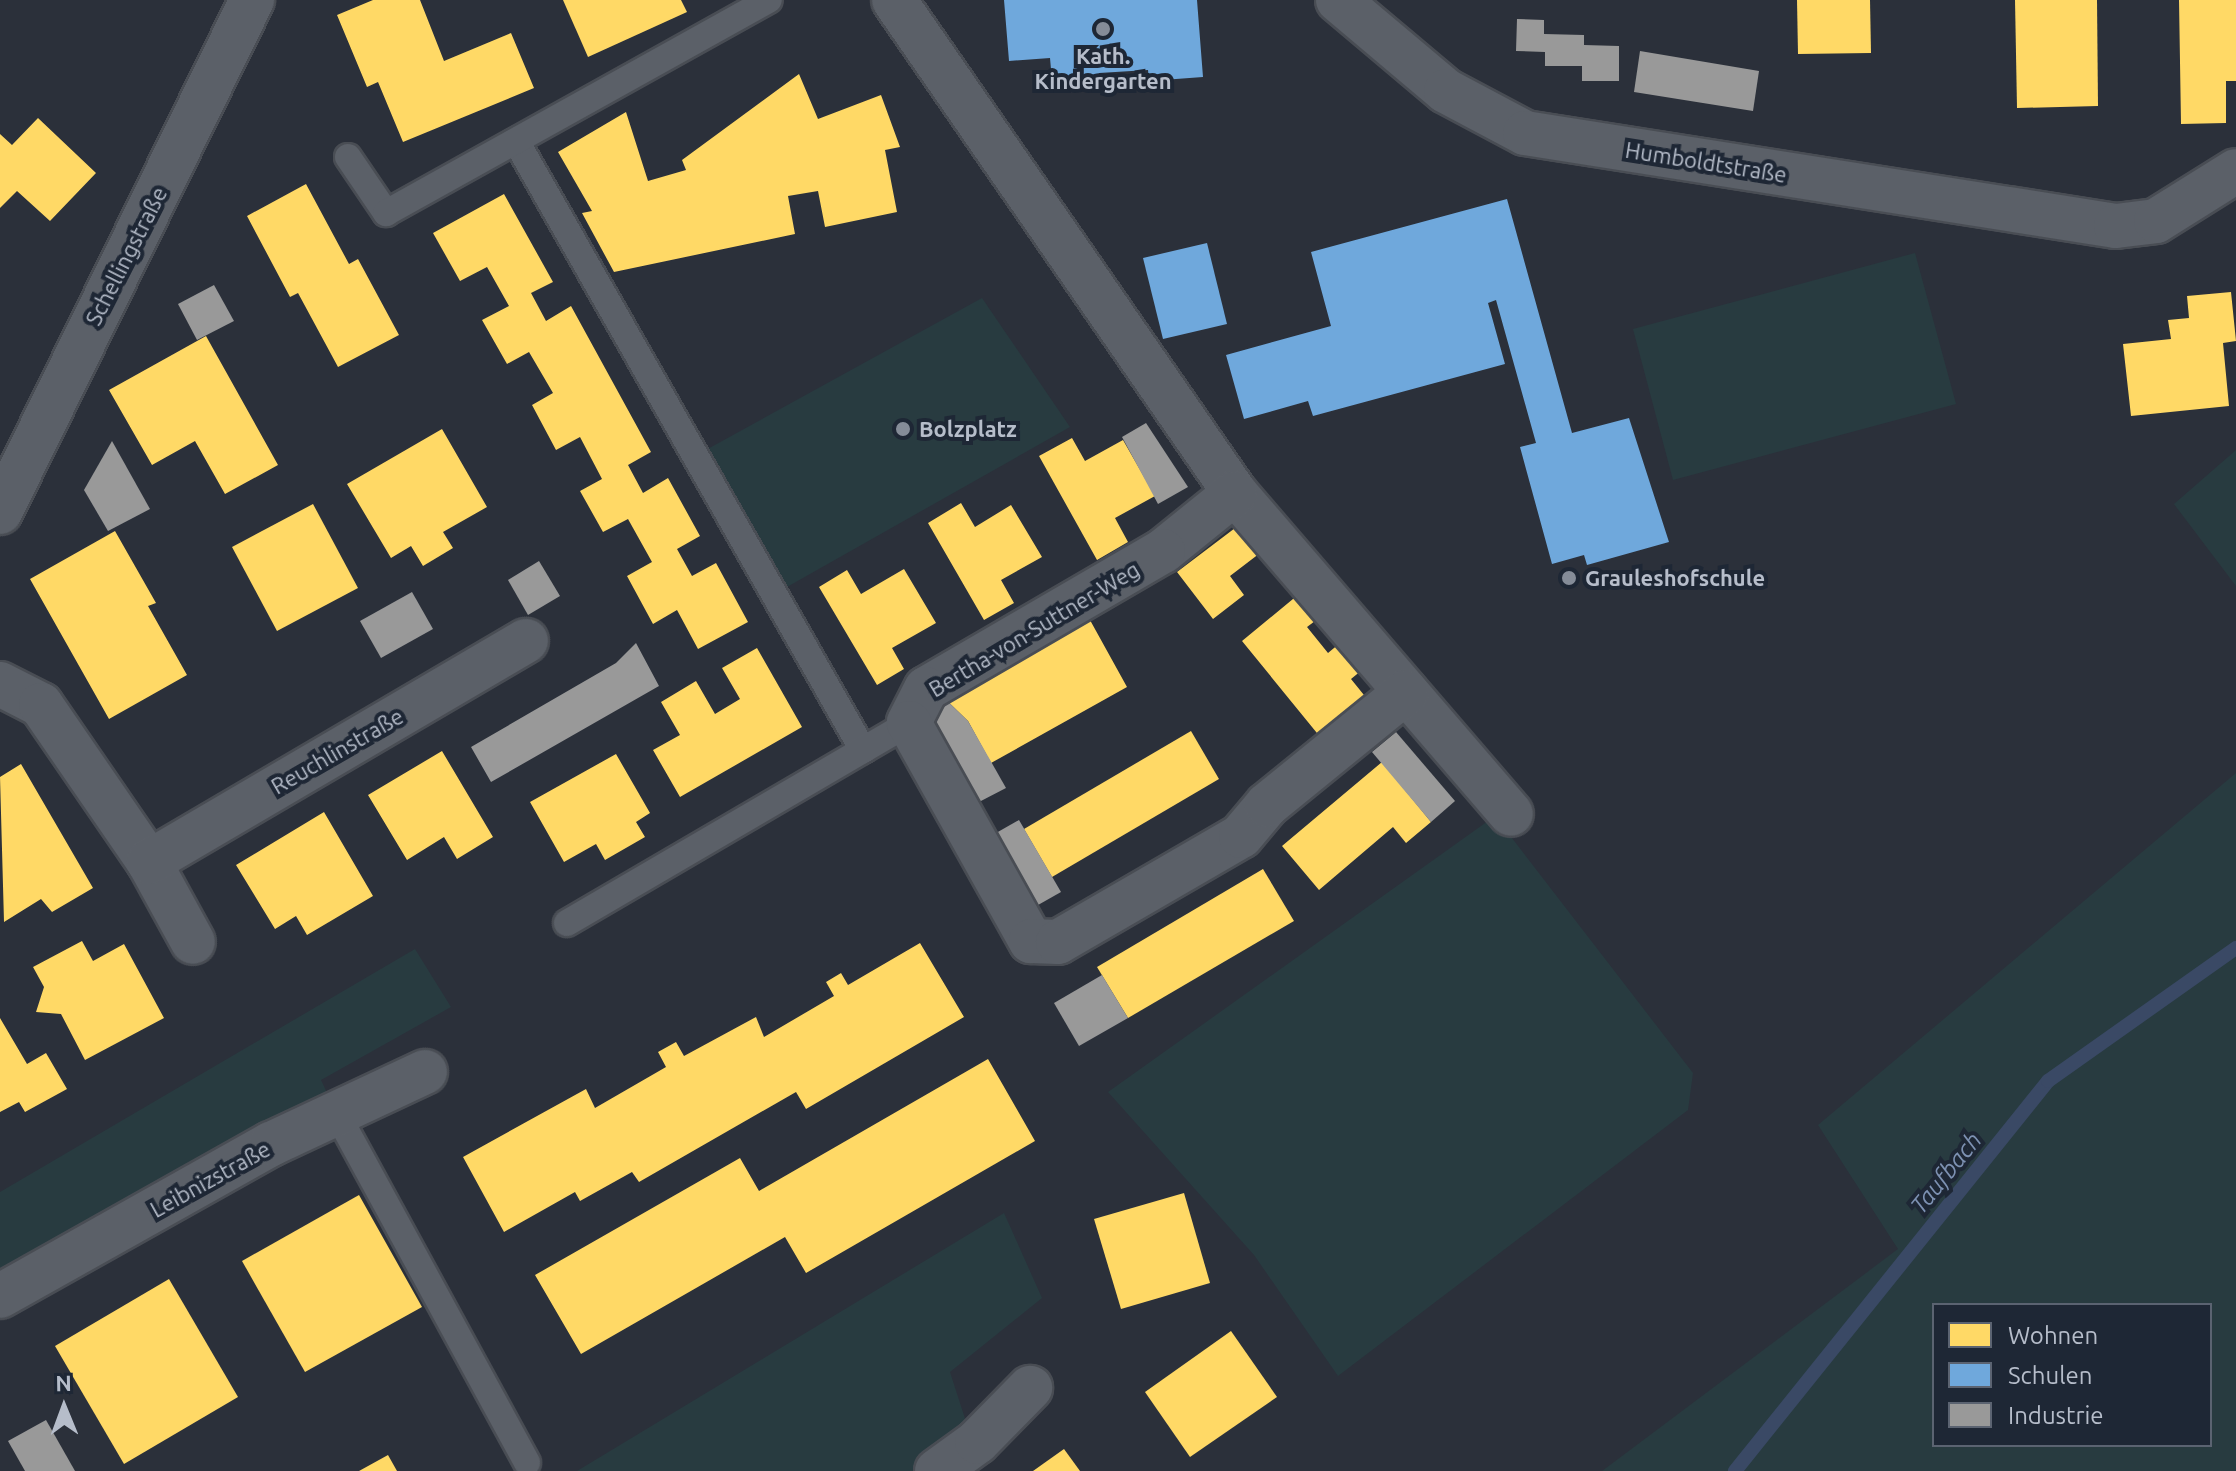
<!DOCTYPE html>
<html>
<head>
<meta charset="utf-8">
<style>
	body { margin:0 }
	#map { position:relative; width:2236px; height:1471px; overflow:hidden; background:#2b303a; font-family:Ubuntu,sans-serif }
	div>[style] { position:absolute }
	.green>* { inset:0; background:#283b40 }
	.homes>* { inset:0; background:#ffd966 }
	.schools>* { inset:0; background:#6fa8dc }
	.industry>* { inset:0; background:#999 }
	.stream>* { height:14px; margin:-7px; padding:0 7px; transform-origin:7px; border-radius:7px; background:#3a4965 }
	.roads { filter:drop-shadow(2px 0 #494d54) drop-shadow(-2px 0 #494d54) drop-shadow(0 2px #494d54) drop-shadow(0 -2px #494d54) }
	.lane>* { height:26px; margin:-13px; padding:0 13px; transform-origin:13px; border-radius:13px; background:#5b6068 }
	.street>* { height:44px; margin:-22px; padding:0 22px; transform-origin:22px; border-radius:22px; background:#5b6068 }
	.dots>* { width:22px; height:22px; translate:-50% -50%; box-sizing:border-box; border:4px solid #1e2735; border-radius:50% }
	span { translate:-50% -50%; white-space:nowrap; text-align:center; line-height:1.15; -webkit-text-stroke:8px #1e2735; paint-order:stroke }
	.poi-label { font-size:22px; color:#b6bdca; font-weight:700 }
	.left { translate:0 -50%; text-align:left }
	.street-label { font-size:22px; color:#b6bdca }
	.water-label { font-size:24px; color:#7d91b2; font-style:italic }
	.legend { position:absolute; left:1932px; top:1303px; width:280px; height:144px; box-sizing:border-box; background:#1e2735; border:2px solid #5b6371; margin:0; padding:10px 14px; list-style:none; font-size:24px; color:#b6bdca }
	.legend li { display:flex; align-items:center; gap:16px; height:40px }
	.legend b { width:40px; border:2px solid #5b6371 }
	.north { position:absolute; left:24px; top:1367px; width:80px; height:80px; -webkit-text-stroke:6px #1e2735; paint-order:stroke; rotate:359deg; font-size:22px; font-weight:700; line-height:32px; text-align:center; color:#b6bdca }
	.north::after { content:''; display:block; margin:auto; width:28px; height:36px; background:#b6bdca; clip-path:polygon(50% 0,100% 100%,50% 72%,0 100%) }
</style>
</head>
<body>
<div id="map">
	<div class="green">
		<i style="clip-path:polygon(1915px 253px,1956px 404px,1673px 480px,1633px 329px)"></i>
		<i style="clip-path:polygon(982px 298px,1070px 427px,787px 587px,704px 451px)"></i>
		<i style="clip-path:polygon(2236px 450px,2236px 586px,2174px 504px)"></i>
		<i style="clip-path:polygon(evenodd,2236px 773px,2236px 1471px,1602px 1471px,1898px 1249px,1818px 1125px,2236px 773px,1934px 1305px,2210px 1305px,2210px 1445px,1934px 1445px,1934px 1305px)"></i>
		<i style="clip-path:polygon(1495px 816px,1693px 1073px,1688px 1110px,1338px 1376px,1254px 1255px,1108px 1092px)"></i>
		<i style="clip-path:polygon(415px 949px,451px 1007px,321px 1080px,337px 1114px,0 1296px,0 1192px)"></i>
		<i style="clip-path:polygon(1004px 1213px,1042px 1298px,950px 1372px,970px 1434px,917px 1471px,577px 1471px)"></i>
	</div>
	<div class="homes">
		<i style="clip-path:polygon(373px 0,420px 0,444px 61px,511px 33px,534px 88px,403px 142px,378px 82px,367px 87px,337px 15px)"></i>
		<i style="clip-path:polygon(563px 0,681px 0,687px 12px,588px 57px)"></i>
		<i style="clip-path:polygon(1797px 0,1870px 0,1871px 53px,1798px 54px)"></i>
		<i style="clip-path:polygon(2015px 0,2097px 0,2098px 106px,2017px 108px)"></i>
		<i style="clip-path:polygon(2179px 0,2236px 0,2236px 81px,2226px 81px,2226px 123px,2181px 124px)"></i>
		<i style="clip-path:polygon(799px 74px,818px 119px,881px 95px,900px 147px,885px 150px,897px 212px,825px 227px,818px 191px,788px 196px,795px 234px,614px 272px,582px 213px,592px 211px,558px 152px,626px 112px,648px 181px,686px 170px,682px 160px)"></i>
		<i style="clip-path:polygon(38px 118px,96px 173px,50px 221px,17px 191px,0 208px,0 134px,12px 145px)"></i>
		<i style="clip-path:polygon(306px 184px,349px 264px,358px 259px,399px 335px,338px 367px,298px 293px,290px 297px,247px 216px)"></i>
		<i style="clip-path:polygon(504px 194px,553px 282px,531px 293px,546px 321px,571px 306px,651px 452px,628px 465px,643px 493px,668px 478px,700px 536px,677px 549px,692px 576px,716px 563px,748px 622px,698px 649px,677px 610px,653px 624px,627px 576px,652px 562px,628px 519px,603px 532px,580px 491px,602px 479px,580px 437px,556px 450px,532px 405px,553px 393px,529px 352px,507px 364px,482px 320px,509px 306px,487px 267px,460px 281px,433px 233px)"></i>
		<i style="clip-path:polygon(2231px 292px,2236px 341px,2223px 343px,2229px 406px,2131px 416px,2123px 344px,2171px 339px,2168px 320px,2189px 318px,2187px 296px)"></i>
		<i style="clip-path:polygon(206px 336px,278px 465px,225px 494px,195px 441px,152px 465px,109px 390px)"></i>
		<i style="clip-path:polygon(442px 429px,487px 507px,443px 532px,453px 548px,423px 566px,411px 546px,391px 558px,347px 484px)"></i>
		<i style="clip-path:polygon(1072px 438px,1085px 461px,1123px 440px,1155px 496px,1115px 518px,1128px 542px,1097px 560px,1039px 456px)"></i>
		<i style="clip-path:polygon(961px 503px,975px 527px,1011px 505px,1042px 557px,1001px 580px,1014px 603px,984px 620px,928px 523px)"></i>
		<i style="clip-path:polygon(313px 504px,358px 588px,277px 631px,232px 547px)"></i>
		<i style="clip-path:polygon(1243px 522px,1264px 550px,1230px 576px,1244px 595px,1213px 619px,1177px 572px)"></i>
		<i style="clip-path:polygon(115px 531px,156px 603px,148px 606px,187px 675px,109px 719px,30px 579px)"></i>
		<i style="clip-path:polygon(904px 569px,936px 623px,892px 648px,904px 669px,877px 685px,819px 587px,847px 570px,861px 594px)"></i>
		<i style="clip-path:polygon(1299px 594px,1319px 618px,1307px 627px,1328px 653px,1340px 643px,1362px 670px,1351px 679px,1368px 700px,1321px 738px,1242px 641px)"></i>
		<i style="clip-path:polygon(1085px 611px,1127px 687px,991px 763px,968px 721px,938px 692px)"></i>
		<i style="clip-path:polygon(757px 648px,802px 727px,680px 797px,653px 750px,680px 735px,661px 702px,696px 681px,715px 714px,740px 699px,722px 668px)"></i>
		<i style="clip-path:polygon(1191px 731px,1219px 779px,1052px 877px,1024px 829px)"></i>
		<i style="clip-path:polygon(442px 751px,493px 837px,457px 859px,444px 837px,407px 860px,368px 795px)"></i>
		<i style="clip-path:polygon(616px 754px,650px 813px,636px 822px,645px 837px,605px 860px,596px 844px,564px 862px,530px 802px)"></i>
		<i style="clip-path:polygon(1382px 762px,1431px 822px,1406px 843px,1393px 827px,1319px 890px,1282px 846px)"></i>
		<i style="clip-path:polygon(21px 764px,93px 888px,52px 912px,41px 899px,4px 922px,0 777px)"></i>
		<i style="clip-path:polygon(324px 812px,373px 896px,307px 935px,296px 916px,275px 929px,236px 865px)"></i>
		<i style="clip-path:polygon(1263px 869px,1294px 921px,1128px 1018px,1097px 967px)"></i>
		<i style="clip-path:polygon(82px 941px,93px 961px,124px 944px,164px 1018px,85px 1060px,61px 1014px,36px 1012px,44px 987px,33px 967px)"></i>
		<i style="clip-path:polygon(920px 943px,964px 1017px,806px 1109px,796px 1092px,639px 1182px,632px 1172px,580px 1201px,575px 1192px,504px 1232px,463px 1157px,586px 1089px,595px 1108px,666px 1067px,658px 1052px,676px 1042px,684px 1056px,756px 1017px,764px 1037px,834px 996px,826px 982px,841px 973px,848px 985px)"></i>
		<i style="clip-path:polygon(0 1018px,27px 1064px,46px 1053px,67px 1089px,25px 1112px,19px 1102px,0 1112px)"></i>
		<i style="clip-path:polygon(988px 1059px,1035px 1141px,806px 1273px,785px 1237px,581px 1354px,535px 1275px,740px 1158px,759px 1191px)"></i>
		<i style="clip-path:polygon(1184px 1193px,1210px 1283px,1121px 1309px,1094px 1219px)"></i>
		<i style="clip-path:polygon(359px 1195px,422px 1307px,305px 1372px,242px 1261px)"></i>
		<i style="clip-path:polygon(169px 1279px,238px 1397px,124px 1464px,55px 1346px)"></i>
		<i style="clip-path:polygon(1231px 1331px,1277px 1397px,1190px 1457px,1145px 1392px)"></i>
		<i style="clip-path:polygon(1064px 1449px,1080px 1471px,1033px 1471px)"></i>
		<i style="clip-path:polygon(388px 1455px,397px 1471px,359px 1471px)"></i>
	</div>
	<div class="schools">
		<i style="clip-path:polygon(1004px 0,1197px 0,1203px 77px,1149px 81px,1148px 70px,1099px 73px,1100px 88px,1053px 92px,1050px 58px,1009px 61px)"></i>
		<i style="clip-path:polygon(1507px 199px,1572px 433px,1629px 418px,1669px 542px,1587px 565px,1584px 555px,1552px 564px,1520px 447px,1536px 443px,1496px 300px,1488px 303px,1505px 364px,1313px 416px,1308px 401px,1244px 419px,1226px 355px,1331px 326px,1311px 252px)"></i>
		<i style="clip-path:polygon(1207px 243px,1227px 324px,1163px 339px,1143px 258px)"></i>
	</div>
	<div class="industry">
		<i style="clip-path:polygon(1517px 19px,1544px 20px,1544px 34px,1584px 35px,1584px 45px,1619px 46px,1619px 81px,1582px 81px,1582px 66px,1545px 66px,1545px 52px,1516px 51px)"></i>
		<i style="clip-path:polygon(1640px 51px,1759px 71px,1753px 111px,1634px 92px)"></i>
		<i style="clip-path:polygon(214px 285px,234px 321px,197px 340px,178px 304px)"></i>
		<i style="clip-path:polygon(1146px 423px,1188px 487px,1158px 504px,1122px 437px)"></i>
		<i style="clip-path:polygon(112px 441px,150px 509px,108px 531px,84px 490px)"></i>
		<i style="clip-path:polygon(539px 561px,560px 596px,528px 615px,508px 580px)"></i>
		<i style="clip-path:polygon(412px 592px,433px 629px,381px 658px,360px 621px)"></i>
		<i style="clip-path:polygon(636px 643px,659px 686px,491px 782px,471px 747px,616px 663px)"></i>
		<i style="clip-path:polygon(938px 692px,968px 721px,1006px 788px,979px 802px,933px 719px)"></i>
		<i style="clip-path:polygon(1396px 732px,1455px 801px,1431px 822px,1372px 752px)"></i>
		<i style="clip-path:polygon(1019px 820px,1061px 892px,1031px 909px,989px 837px)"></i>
		<i style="clip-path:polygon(1102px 975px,1128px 1018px,1079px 1046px,1054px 1003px)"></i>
		<i style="clip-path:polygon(46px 1420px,75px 1471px,25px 1471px,8px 1441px)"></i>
	</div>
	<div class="stream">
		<i style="left:1735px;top:1471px;width:500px;rotate:-51.25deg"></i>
		<i style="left:2048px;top:1081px;width:230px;rotate:-35.3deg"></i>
	</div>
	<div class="roads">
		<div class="lane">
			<i style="left:516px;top:141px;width:701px;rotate:60.33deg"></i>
			<i style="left:348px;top:157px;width:68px;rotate:55.8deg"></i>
			<i style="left:386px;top:213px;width:438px;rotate:-29.1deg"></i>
			<i style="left:567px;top:923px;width:396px;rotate:-30.3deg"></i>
			<i style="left:337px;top:1114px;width:397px;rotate:61.4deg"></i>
		</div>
		<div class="street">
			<i style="left:894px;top:0;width:599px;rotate:55.33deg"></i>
			<i style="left:1235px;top:493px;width:423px;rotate:49.3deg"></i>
			<i style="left:1338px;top:0;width:141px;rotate:40.1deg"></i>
			<i style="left:1446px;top:91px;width:89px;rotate:28deg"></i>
			<i style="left:1525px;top:133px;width:598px;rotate:8.94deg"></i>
			<i style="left:2116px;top:226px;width:40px;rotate:-7.1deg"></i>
			<i style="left:2156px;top:221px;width:94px;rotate:-32deg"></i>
			<i style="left:1235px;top:493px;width:92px;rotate:141.1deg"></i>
			<i style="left:1163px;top:551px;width:274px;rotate:149.8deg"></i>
			<i style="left:926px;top:689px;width:38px;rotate:117deg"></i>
			<i style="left:909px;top:723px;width:250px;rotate:60.8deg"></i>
			<i style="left:1031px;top:941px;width:27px;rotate:2deg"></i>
			<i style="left:1058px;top:942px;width:211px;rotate:-30.1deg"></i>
			<i style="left:1241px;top:836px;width:40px;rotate:-50deg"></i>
			<i style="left:1267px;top:805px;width:179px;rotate:-39.1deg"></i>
			<i style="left:0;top:512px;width:571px;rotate:-63.79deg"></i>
			<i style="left:0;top:684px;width:46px;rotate:27.1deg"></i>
			<i style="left:41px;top:705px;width:191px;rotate:55.5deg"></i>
			<i style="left:149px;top:862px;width:91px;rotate:61.2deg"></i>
			<i style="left:149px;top:862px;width:437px;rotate:-30.4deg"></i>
			<i style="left:0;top:1296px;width:311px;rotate:-29.3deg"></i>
			<i style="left:271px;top:1144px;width:170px;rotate:-25.1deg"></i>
			<i style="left:937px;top:1471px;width:49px;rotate:-35.9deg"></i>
			<i style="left:977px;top:1442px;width:76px;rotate:-45.5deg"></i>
		</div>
	</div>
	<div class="dots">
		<i style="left:1103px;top:29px;background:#858c98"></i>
		<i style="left:903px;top:429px;background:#858c98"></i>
		<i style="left:1569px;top:578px;background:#858c98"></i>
	</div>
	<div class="poi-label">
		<span style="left:1103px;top:68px">Kath.<br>Kindergarten</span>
		<span class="left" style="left:919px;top:429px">Bolzplatz</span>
		<span class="left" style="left:1585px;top:578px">Grauleshofschule</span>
	</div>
	<div class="street-label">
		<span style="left:1706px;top:162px;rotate:9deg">Humboldtstraße</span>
		<span style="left:126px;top:256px;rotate:-63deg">Schellingstraße</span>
		<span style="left:1034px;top:629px;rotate:-31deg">Bertha-von-Suttner-Weg</span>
		<span style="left:337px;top:751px;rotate:-30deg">Reuchlinstraße</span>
		<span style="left:210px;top:1179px;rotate:-29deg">Leibnizstraße</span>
	</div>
	<div class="water-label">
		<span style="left:1946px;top:1173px;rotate:-51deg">Taufbach</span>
	</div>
	<ul class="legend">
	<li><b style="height:22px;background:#ffd966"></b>Wohnen</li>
	<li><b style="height:22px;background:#6fa8dc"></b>Schulen</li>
	<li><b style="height:22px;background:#999"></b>Industrie</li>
	</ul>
	<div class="north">N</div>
</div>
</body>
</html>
